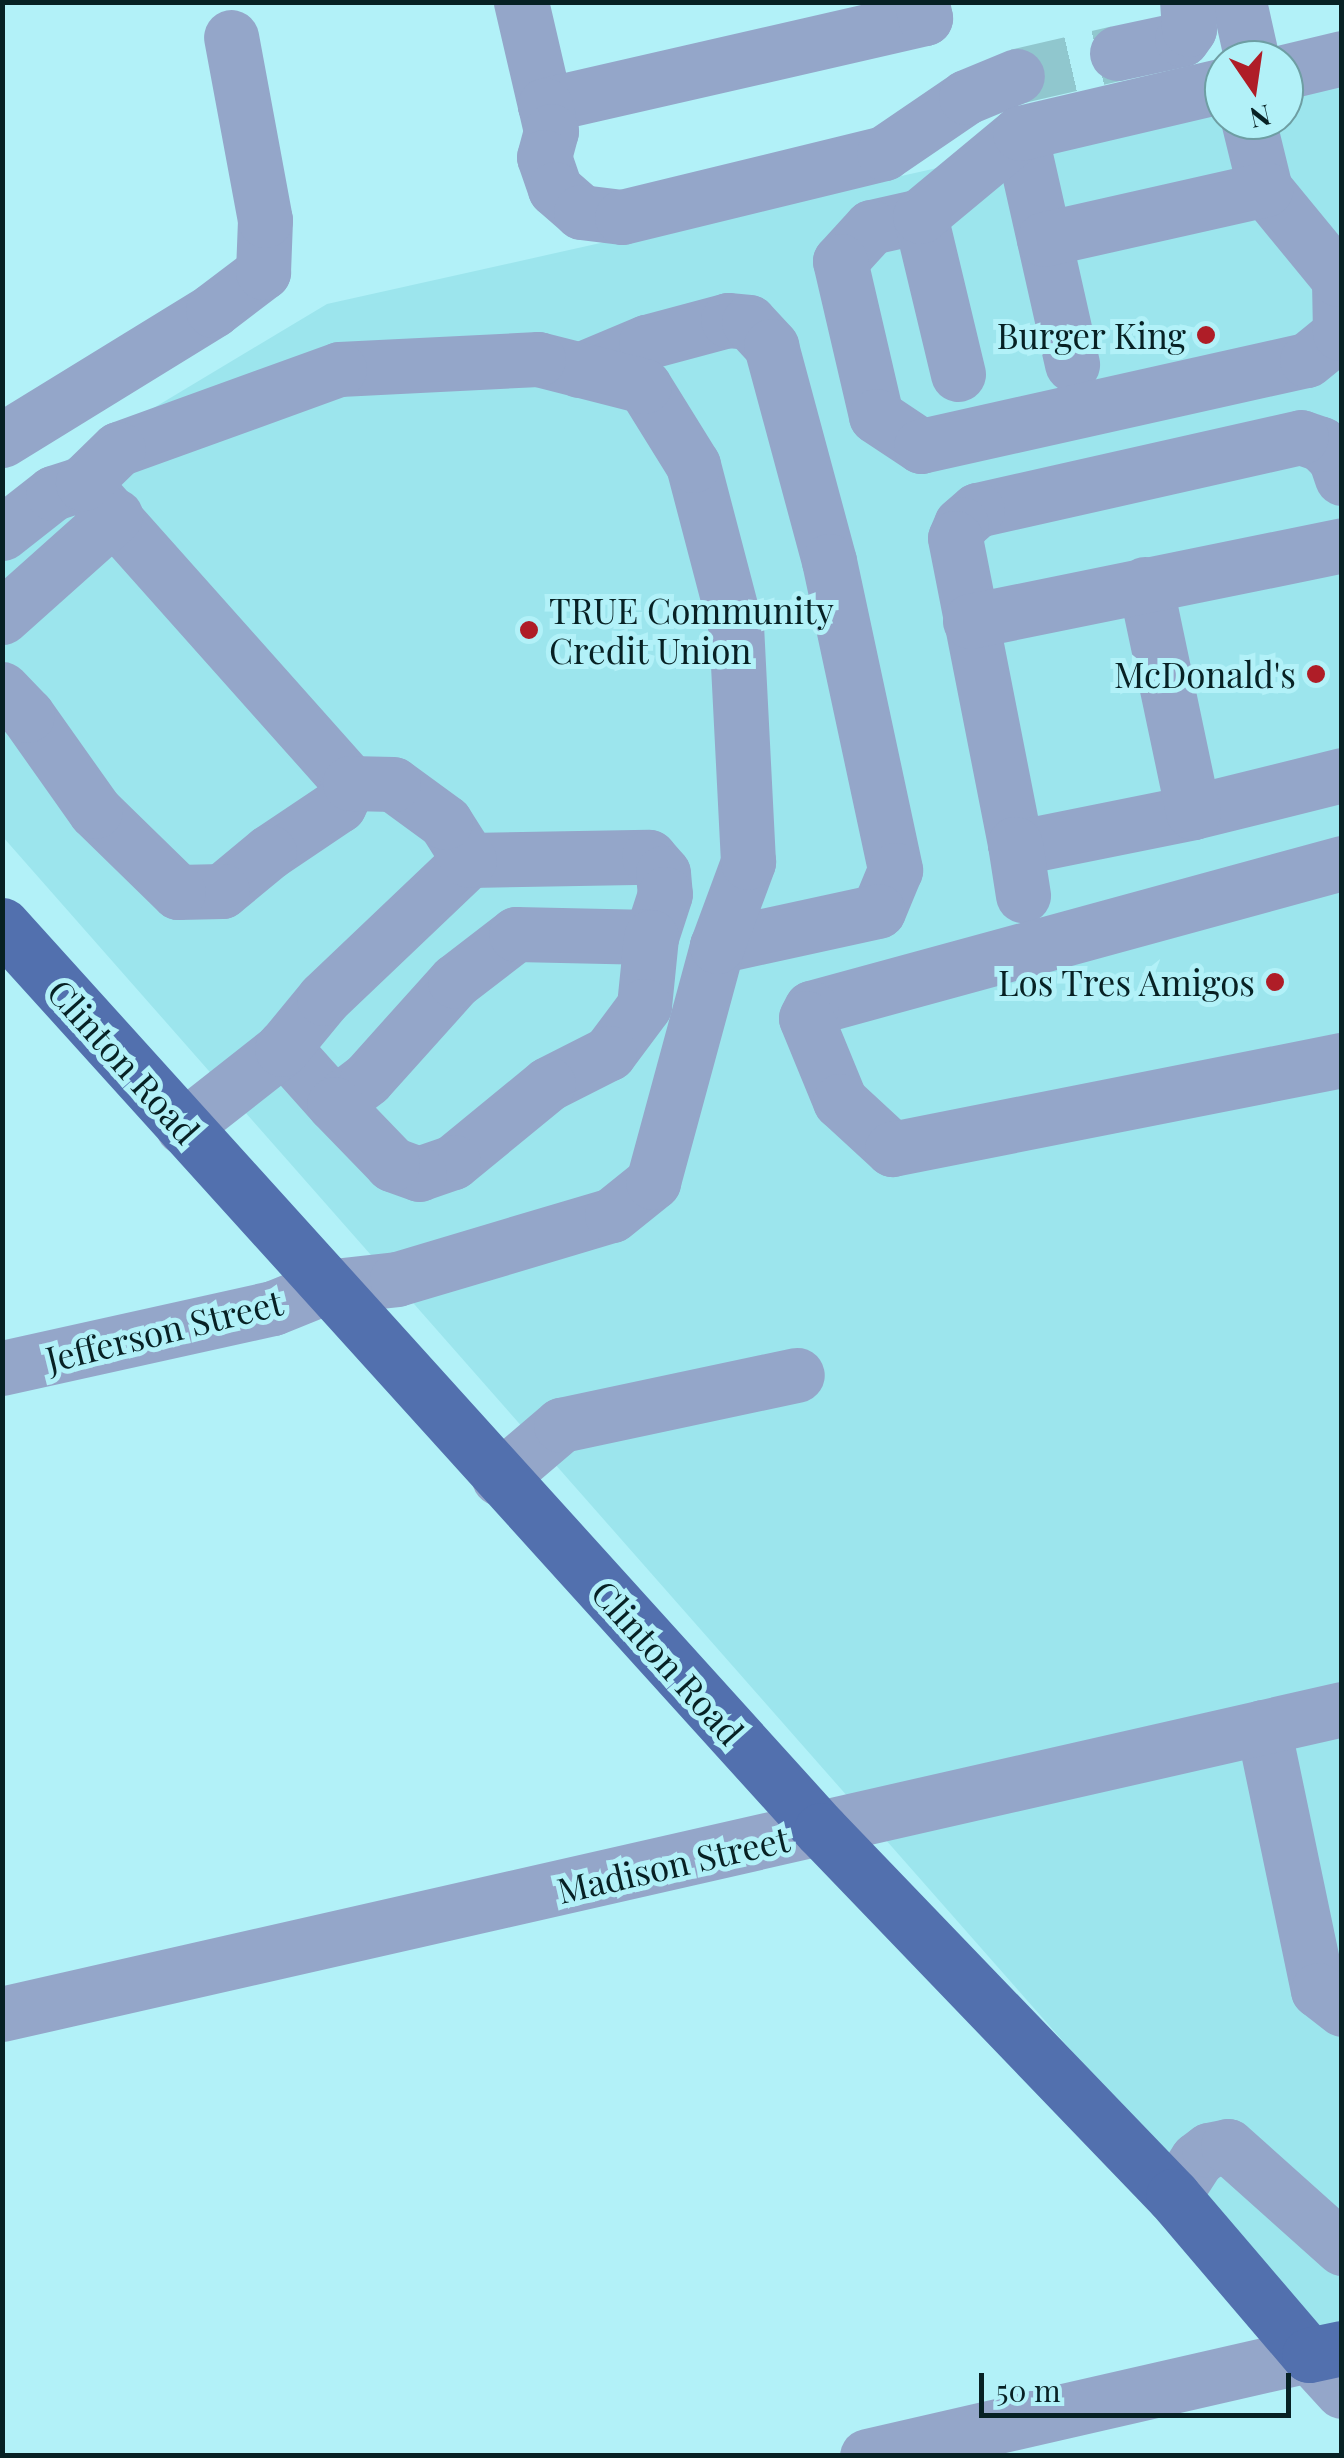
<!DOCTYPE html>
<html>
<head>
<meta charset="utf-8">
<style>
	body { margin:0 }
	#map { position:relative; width:1344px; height:2458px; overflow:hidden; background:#b2f1f8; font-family:"Playfair Display",serif }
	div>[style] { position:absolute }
	.built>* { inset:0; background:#9ce5ed }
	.minor-tunnel>* { height:55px; margin-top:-27.5px; transform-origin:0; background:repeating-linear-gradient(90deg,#90c7ce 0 55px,transparent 0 83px) }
	.minor>* { height:55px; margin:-27.5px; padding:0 27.5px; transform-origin:27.5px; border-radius:27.5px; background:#94a6c9 }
	.major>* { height:55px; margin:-27.5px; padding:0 27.5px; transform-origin:27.5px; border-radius:27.5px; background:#5270ae }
	.dots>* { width:28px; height:28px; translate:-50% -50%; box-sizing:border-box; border:5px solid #b2f1f8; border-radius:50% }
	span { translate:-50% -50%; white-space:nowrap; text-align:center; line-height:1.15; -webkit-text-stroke:10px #b2f1f8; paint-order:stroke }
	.poi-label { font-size:35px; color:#072124 }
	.right { translate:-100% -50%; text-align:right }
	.left { translate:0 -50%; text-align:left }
	.street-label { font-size:35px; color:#072124 }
	.frame { position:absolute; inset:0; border:5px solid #072124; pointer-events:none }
	.north { position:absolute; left:1204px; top:40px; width:100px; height:100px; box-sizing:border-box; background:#b2f1f8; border:2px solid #6e9ea3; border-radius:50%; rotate:167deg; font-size:28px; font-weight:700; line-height:40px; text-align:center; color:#072124 }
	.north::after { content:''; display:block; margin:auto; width:35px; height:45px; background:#af1d27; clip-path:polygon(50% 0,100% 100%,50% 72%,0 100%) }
	.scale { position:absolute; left:979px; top:2373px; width:312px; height:45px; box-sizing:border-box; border:5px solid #072124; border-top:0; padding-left:12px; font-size:30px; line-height:35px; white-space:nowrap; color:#072124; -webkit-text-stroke:8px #b2f1f8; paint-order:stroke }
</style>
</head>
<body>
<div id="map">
	<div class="built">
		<i style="clip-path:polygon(1341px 77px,1341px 2357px,3px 837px,2px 499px,327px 304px,1224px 104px,1224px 120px,1284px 120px,1284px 90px)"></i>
	</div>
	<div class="minor-tunnel">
		<i style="left:1017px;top:76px;width:103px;rotate:-13deg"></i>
	</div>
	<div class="minor">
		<i style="left:521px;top:2px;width:106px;rotate:76.9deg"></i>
		<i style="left:545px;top:105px;width:390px;rotate:-12.9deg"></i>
		<i style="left:925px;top:18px;width:16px;rotate:-101deg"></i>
		<i style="left:1239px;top:2px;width:59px;rotate:77.4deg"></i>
		<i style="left:1117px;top:53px;width:66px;rotate:-12.2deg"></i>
		<i style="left:1182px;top:39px;width:12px;rotate:-55deg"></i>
		<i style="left:1189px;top:29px;width:27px;rotate:-94deg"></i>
		<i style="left:1284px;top:72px;width:60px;rotate:-13.6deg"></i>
		<i style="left:545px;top:105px;width:27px;rotate:77deg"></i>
		<i style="left:551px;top:131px;width:27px;rotate:105deg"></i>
		<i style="left:544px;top:157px;width:34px;rotate:71deg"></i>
		<i style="left:555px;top:189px;width:35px;rotate:41deg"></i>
		<i style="left:581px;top:212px;width:41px;rotate:7deg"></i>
		<i style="left:622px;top:217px;width:270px;rotate:-13.7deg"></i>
		<i style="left:884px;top:153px;width:99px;rotate:-34.3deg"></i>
		<i style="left:966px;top:97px;width:55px;rotate:-22.4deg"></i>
		<i style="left:1020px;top:133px;width:237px;rotate:77.3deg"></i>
		<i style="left:920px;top:216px;width:50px;rotate:167.3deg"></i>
		<i style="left:871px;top:227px;width:46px;rotate:132.4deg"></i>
		<i style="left:840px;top:261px;width:159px;rotate:76.9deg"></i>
		<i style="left:876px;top:416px;width:54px;rotate:33.7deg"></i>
		<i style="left:921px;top:446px;width:395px;rotate:-12.6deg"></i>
		<i style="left:1307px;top:360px;width:43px;rotate:-39.3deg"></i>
		<i style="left:1340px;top:333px;width:54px;rotate:-91.1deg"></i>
		<i style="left:1339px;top:279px;width:117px;rotate:-129.4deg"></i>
		<i style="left:1265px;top:189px;width:71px;rotate:-103.8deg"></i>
		<i style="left:1044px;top:239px;width:227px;rotate:-12.7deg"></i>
		<i style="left:579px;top:370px;width:73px;rotate:-22.7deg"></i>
		<i style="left:646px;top:342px;width:85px;rotate:-15deg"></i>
		<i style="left:728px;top:320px;width:21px;rotate:5deg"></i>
		<i style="left:749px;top:322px;width:33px;rotate:47deg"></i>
		<i style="left:771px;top:346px;width:223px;rotate:74.9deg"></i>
		<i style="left:829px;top:561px;width:316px;rotate:77.9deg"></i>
		<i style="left:895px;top:870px;width:44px;rotate:112.5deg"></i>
		<i style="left:878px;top:911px;width:165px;rotate:167.7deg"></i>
		<i style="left:958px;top:374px;width:163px;rotate:-103.5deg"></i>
		<i style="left:920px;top:216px;width:130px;rotate:-39.7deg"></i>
		<i style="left:1020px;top:133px;width:210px;rotate:-13.2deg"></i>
		<i style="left:2px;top:440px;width:248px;rotate:-31.6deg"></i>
		<i style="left:213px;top:310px;width:63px;rotate:-37.2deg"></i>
		<i style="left:263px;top:272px;width:52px;rotate:-87.8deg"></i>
		<i style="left:265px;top:220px;width:186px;rotate:-100.5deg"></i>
		<i style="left:1342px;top:478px;width:21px;rotate:-109deg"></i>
		<i style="left:1335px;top:458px;width:20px;rotate:-135deg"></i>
		<i style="left:1321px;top:444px;width:21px;rotate:-161deg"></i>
		<i style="left:1301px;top:437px;width:332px;rotate:167.3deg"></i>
		<i style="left:977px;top:510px;width:21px;rotate:139deg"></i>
		<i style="left:961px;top:524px;width:15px;rotate:113deg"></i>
		<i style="left:955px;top:538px;width:312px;rotate:78.9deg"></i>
		<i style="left:1015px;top:844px;width:10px;rotate:11deg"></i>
		<i style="left:1025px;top:846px;width:171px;rotate:-11.4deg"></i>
		<i style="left:1193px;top:812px;width:154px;rotate:-13.9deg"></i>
		<i style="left:2px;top:533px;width:65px;rotate:-38.1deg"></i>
		<i style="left:53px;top:493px;width:32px;rotate:-18deg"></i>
		<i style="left:83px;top:483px;width:402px;rotate:48.3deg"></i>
		<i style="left:350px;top:783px;width:25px;rotate:117deg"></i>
		<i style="left:339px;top:805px;width:84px;rotate:146.1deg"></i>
		<i style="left:269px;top:852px;width:61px;rotate:140.3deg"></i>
		<i style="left:222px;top:891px;width:44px;rotate:178.7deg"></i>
		<i style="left:178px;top:892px;width:116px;rotate:-135.7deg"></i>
		<i style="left:95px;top:811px;width:118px;rotate:-125.3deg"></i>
		<i style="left:27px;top:715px;width:36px;rotate:-134deg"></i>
		<i style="left:1145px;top:584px;width:233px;rotate:78.1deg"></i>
		<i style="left:2px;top:617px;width:152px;rotate:-41.8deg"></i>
		<i style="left:970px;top:621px;width:380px;rotate:-11.5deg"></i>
		<i style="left:1015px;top:844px;width:52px;rotate:81.1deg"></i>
		<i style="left:469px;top:860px;width:180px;rotate:-1deg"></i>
		<i style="left:649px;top:857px;width:21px;rotate:49deg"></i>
		<i style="left:663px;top:873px;width:21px;rotate:85deg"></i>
		<i style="left:665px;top:894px;width:45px;rotate:108deg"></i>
		<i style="left:1342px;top:863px;width:550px;rotate:164.73deg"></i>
		<i style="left:811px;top:1008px;width:11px;rotate:117deg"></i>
		<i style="left:806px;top:1018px;width:90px;rotate:67.7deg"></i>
		<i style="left:840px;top:1101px;width:71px;rotate:42.7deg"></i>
		<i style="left:892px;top:1149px;width:459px;rotate:-11.2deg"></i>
		<i style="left:283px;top:1047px;width:76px;rotate:48.2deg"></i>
		<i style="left:334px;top:1104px;width:41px;rotate:-37.1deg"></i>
		<i style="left:367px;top:1079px;width:132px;rotate:-48.1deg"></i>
		<i style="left:455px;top:981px;width:77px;rotate:-37.6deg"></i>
		<i style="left:516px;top:934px;width:135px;rotate:1.3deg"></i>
		<i style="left:651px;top:937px;width:69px;rotate:95.8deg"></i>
		<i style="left:644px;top:1006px;width:59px;rotate:126.7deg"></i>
		<i style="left:609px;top:1053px;width:68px;rotate:153.1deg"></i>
		<i style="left:548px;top:1084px;width:123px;rotate:140.6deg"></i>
		<i style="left:453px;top:1162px;width:36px;rotate:161deg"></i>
		<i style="left:419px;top:1174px;width:29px;rotate:-160deg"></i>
		<i style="left:392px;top:1164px;width:83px;rotate:-134deg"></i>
		<i style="left:183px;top:1127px;width:126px;rotate:-38.2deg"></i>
		<i style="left:282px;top:1049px;width:66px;rotate:-50.5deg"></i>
		<i style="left:324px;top:998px;width:200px;rotate:-43.6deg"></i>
		<i style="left:469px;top:860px;width:45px;rotate:-122.3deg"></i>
		<i style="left:445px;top:822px;width:64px;rotate:-143.8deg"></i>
		<i style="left:393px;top:784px;width:43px;rotate:-178.7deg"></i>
		<i style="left:2px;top:1368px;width:278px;rotate:-12.5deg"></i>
		<i style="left:273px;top:1308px;width:56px;rotate:-22deg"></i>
		<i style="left:325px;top:1287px;width:72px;rotate:-6.3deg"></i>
		<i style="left:397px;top:1279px;width:224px;rotate:-16.6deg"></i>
		<i style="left:612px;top:1215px;width:53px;rotate:-38.8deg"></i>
		<i style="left:653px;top:1182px;width:245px;rotate:-74.8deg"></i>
		<i style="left:717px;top:946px;width:90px;rotate:-69.7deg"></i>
		<i style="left:748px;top:862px;width:233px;rotate:-92.9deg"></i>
		<i style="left:736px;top:629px;width:170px;rotate:-104.7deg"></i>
		<i style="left:693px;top:465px;width:93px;rotate:-121.8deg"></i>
		<i style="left:644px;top:386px;width:109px;rotate:-165.7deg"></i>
		<i style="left:538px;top:359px;width:199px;rotate:177.1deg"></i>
		<i style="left:339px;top:369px;width:235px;rotate:160.1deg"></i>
		<i style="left:118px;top:449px;width:49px;rotate:135.8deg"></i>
		<i style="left:499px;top:1478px;width:82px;rotate:-40.5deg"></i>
		<i style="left:561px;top:1425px;width:241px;rotate:-12deg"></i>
		<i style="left:1263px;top:1727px;width:269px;rotate:78.2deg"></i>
		<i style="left:1318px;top:1990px;width:31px;rotate:38deg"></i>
		<i style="left:2px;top:2014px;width:1374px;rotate:-12.82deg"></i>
		<i style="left:1173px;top:2196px;width:44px;rotate:-57deg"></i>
		<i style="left:1197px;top:2159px;width:15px;rotate:-37deg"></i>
		<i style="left:1209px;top:2150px;width:19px;rotate:-12deg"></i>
		<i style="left:1228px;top:2146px;width:153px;rotate:41.8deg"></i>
		<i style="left:867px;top:2456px;width:453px;rotate:-12.9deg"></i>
		<i style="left:1309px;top:2355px;width:49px;rotate:47.5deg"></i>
	</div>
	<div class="major">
		<i style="left:2px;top:925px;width:1221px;rotate:47.86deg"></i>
		<i style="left:821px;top:1830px;width:508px;rotate:46.12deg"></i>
		<i style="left:1173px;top:2196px;width:209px;rotate:49.5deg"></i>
		<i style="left:1309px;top:2355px;width:34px;rotate:-12deg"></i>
	</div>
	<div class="dots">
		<i style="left:1206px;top:335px;background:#af1d27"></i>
		<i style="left:529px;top:630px;background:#af1d27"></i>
		<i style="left:1316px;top:674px;background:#af1d27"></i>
		<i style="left:1275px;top:982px;background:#af1d27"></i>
	</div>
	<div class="poi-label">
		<span class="right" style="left:1186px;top:335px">Burger King</span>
		<span class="left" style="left:549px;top:630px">TRUE Community<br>Credit Union</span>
		<span class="right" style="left:1296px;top:674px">McDonald's</span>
		<span class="right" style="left:1255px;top:982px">Los Tres Amigos</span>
	</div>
	<div class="street-label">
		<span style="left:124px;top:1061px;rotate:48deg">Clinton Road</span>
		<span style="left:164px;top:1330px;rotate:-14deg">Jefferson Street</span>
		<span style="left:668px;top:1662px;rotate:48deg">Clinton Road</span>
		<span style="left:673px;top:1864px;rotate:-13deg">Madison Street</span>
	</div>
	<div class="frame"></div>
	<div class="north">N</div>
	<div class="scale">50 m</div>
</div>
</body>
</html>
